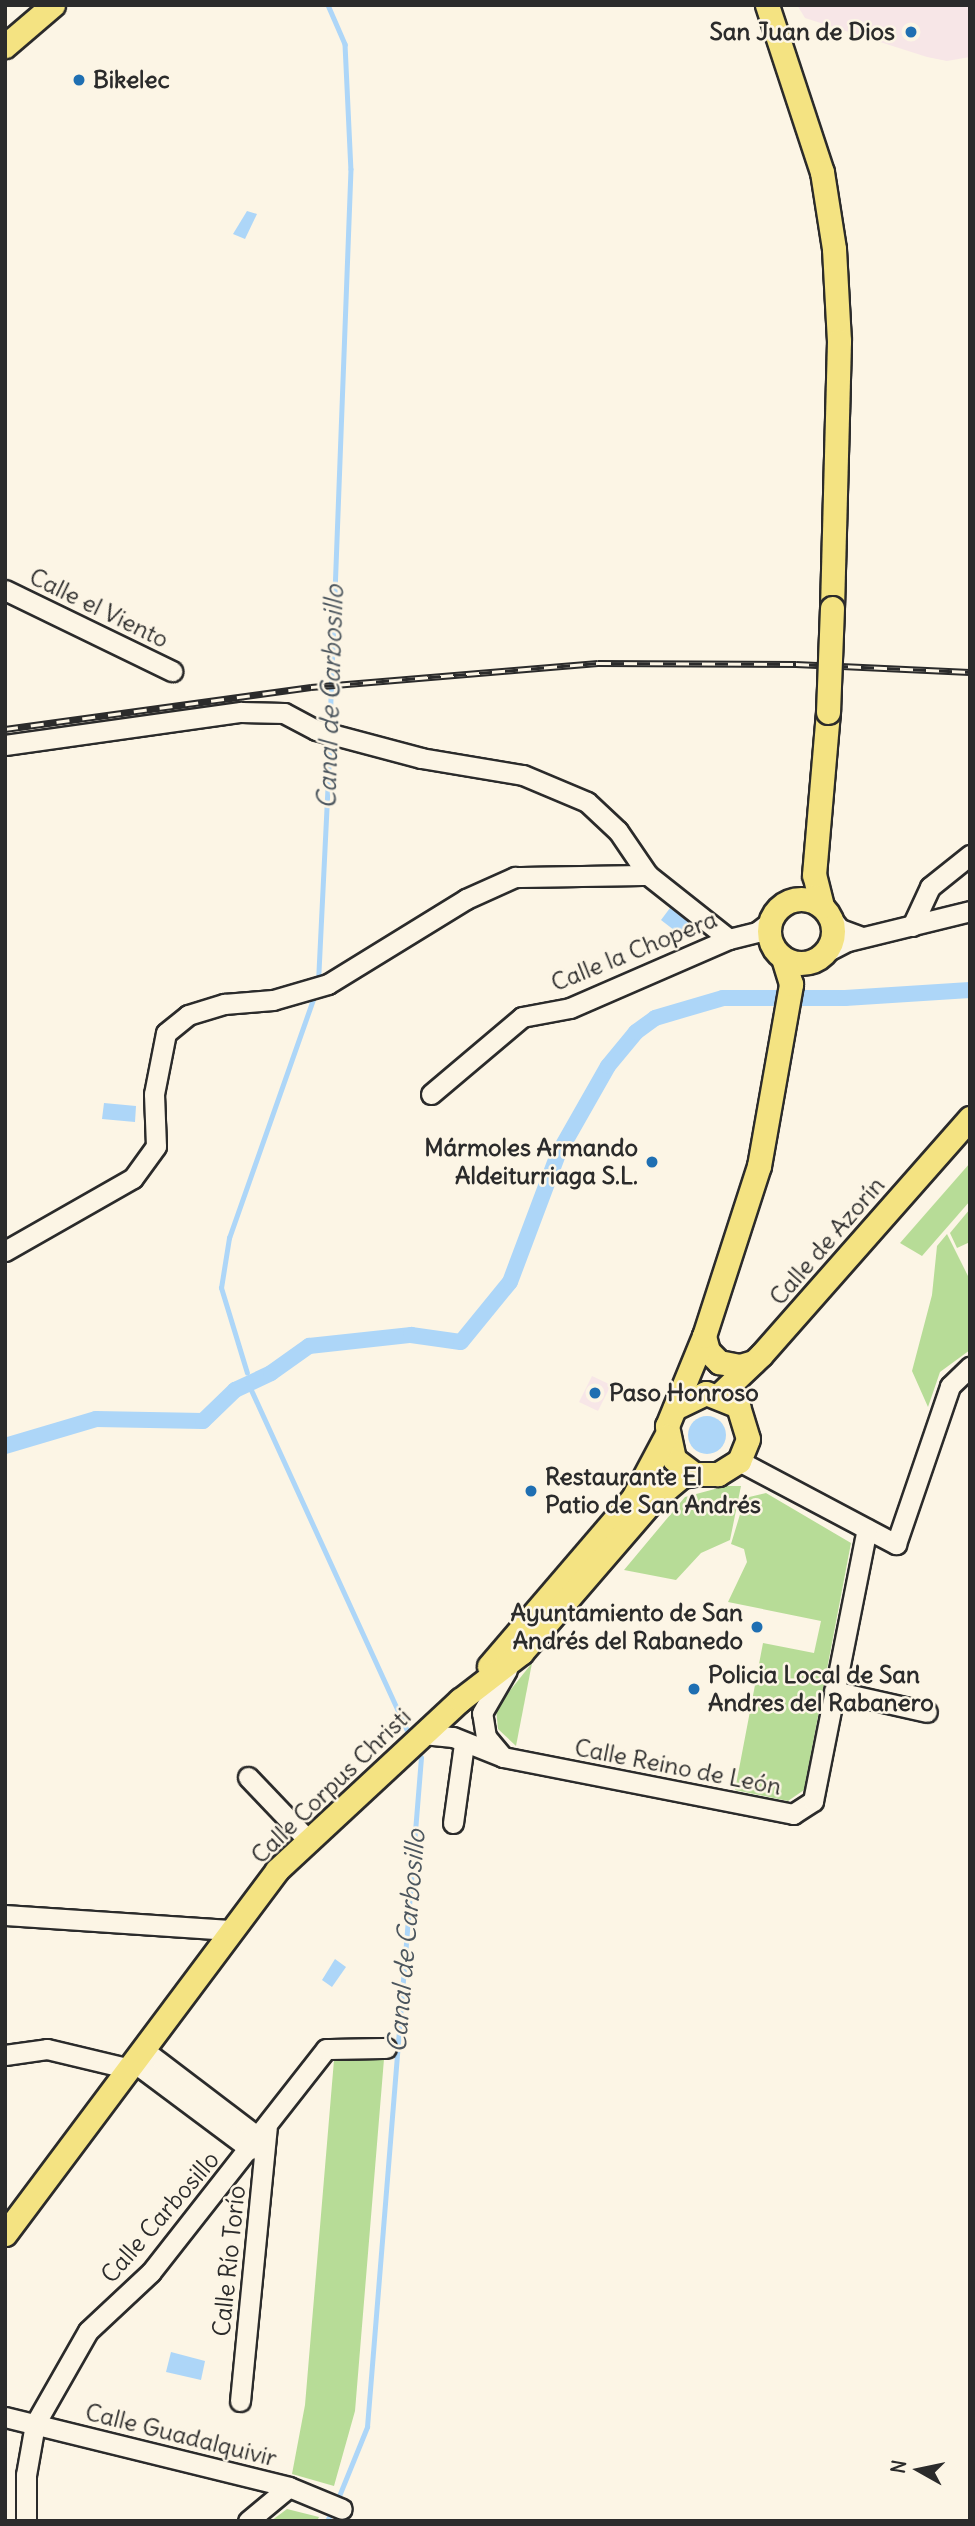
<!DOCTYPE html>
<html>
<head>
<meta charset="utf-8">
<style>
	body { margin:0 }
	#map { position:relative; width:975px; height:2526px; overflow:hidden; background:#fcf5e5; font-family:Delius,sans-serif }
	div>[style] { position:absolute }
	.built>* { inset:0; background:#f7e6e7 }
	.green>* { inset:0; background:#b7dc97 }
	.water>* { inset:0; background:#add6f8 }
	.round { border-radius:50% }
	.stream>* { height:4.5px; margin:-2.25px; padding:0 2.25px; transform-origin:2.25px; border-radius:2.25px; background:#add6f8 }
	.canal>* { height:16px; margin:-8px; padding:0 8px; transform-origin:8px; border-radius:8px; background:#add6f8 }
	.roads { filter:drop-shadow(2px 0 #2b2b2b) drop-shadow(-2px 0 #2b2b2b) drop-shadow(0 2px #2b2b2b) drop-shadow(0 -2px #2b2b2b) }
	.minor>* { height:19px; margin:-9.5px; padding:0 9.5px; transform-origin:9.5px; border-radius:9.5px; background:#fcf5e5 }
	.major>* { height:23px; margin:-11.5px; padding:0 11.5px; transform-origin:11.5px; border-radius:11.5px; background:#f4e382 }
	.major>.ring { margin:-11.5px; padding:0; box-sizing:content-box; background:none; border:23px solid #f4e382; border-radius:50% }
	.rail>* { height:7px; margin-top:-3.5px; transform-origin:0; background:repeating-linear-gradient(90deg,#fcf5e5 0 13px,#2b2b2b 0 26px); box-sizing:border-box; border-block:2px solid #2b2b2b }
	.bridges { filter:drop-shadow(2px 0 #2b2b2b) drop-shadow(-2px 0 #2b2b2b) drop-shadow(0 2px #2b2b2b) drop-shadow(0 -2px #2b2b2b) }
	.major-bridge>* { height:23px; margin:-11.5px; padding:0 11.5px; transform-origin:11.5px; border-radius:11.5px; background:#f4e382 }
	.dots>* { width:19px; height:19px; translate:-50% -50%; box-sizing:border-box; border:4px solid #fcf5e5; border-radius:50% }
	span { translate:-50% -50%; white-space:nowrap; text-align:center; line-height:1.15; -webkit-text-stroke:5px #fcf5e5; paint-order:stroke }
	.poi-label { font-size:24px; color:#2b2b2b; font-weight:700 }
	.right { translate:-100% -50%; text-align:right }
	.left { translate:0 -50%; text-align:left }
	.street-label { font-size:24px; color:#2b2b2b }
	.water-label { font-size:26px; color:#4c565e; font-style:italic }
	.frame { position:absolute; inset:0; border:7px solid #2b2b2b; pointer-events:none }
	.north { position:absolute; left:884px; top:2435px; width:70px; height:70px; -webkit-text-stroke:5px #fcf5e5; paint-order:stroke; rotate:279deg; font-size:19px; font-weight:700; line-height:28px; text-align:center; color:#2b2b2b }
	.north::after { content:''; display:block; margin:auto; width:24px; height:32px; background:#2b2b2b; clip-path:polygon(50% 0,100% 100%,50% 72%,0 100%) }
</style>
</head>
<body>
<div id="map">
	<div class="built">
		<i style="clip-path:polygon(797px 5px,970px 5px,970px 57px,947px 61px,927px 57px,805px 18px)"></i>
		<i style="clip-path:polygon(592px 1376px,611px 1385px,598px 1411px,579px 1402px)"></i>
	</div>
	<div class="green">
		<i style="clip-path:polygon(970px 1163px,970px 1201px,922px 1256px,900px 1243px)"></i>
		<i style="clip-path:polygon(970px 1209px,970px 1242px,957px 1248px,950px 1233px)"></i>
		<i style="clip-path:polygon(947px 1234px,970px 1280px,970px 1350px,940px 1372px,928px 1407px,912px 1371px,932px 1295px,937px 1246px)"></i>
		<i style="clip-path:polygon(726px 1486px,741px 1486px,730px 1540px,701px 1553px,676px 1580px,624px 1570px,685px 1497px)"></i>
		<i style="clip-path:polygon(766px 1493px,851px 1543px,804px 1790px,788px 1801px,735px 1790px,763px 1643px,814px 1653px,821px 1621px,728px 1602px,747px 1562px,744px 1549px,731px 1544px,745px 1498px)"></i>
		<i style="clip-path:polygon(532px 1663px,516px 1746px,498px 1729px,496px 1708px)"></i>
		<i style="clip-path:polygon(354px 2057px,384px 2059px,355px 2411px,334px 2486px,292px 2474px,305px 2405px,334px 2060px)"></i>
		<i style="clip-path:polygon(287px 2509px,319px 2517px,317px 2521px,271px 2521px)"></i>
	</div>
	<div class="water">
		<i style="clip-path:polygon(247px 211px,257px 214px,245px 239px,233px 234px)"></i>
		<i style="clip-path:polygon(670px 908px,692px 925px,683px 937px,661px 920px)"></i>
		<i style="clip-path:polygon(104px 1103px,136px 1106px,135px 1122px,102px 1119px)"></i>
		<i class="round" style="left:688px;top:1416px;width:38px;height:38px"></i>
		<i style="clip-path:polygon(335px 1959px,346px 1967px,332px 1987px,322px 1980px)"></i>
		<i style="clip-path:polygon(171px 2352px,205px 2361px,201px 2380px,166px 2372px)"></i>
	</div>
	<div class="stream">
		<i style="left:328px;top:5px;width:43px;rotate:66.4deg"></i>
		<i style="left:345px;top:44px;width:125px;rotate:87.3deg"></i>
		<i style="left:351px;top:169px;width:558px;rotate:92.16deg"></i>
		<i style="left:318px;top:982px;width:243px;rotate:-87.2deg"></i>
		<i style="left:247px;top:1373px;width:89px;rotate:-107deg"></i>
		<i style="left:221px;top:1288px;width:51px;rotate:-80.9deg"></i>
		<i style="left:229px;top:1238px;width:259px;rotate:-70.6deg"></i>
		<i style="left:251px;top:1389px;width:384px;rotate:65.4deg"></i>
		<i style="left:337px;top:2501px;width:80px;rotate:-67.9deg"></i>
		<i style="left:367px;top:2427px;width:671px;rotate:-85.39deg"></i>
		<i style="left:421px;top:1758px;width:10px;rotate:-119deg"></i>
		<i style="left:327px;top:2521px;width:13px;rotate:-63deg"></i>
	</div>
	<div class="canal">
		<i style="left:5px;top:1446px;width:95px;rotate:-16.5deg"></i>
		<i style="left:96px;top:1419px;width:107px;rotate:1.1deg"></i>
		<i style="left:203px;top:1421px;width:45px;rotate:-44.1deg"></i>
		<i style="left:235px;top:1390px;width:40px;rotate:-25deg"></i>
		<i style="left:271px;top:1373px;width:47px;rotate:-35.4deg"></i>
		<i style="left:309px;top:1346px;width:103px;rotate:-6.2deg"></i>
		<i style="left:411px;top:1335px;width:50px;rotate:8deg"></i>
		<i style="left:461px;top:1342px;width:77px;rotate:-50.8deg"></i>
		<i style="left:510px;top:1282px;width:137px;rotate:-69.4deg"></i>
		<i style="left:558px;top:1154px;width:101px;rotate:-60.4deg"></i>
		<i style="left:608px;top:1066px;width:44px;rotate:-50.5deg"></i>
		<i style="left:636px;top:1032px;width:24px;rotate:-36deg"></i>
		<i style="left:655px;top:1018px;width:71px;rotate:-16.4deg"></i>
		<i style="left:723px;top:998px;width:122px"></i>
		<i style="left:845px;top:998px;width:125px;rotate:-3.7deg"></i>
	</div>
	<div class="roads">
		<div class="minor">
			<i style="left:5px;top:590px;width:186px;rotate:25.9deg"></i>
			<i style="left:5px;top:745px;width:238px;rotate:-8deg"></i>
			<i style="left:241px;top:712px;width:43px;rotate:1.3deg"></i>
			<i style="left:284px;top:713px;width:36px;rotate:28deg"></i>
			<i style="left:316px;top:730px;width:109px;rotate:14.9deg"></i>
			<i style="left:421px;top:758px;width:103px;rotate:9.5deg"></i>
			<i style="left:523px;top:775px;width:69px;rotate:22.9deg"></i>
			<i style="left:587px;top:802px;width:42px;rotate:43.1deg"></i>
			<i style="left:618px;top:831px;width:53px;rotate:55.7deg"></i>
			<i style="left:648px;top:875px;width:103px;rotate:38.3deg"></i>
			<i style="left:831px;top:918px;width:14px;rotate:51deg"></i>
			<i style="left:840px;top:929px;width:23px;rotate:20deg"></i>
			<i style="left:912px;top:926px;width:43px;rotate:-65.2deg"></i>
			<i style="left:930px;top:887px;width:51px;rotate:-38.7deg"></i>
			<i style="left:826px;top:952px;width:25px;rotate:-27deg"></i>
			<i style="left:848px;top:941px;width:126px;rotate:-13.8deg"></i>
			<i style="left:431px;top:1094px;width:119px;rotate:-40.2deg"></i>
			<i style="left:522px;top:1017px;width:49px;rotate:-10.6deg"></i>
			<i style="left:570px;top:1008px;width:173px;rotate:-23.5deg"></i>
			<i style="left:729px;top:939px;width:29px;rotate:-14deg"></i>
			<i style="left:757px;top:932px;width:16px;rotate:-38deg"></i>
			<i style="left:5px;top:1251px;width:147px;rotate:-29.7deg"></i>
			<i style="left:133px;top:1178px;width:39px;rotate:-54deg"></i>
			<i style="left:156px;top:1146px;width:52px;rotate:-92.2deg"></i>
			<i style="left:154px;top:1094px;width:62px;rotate:-78.9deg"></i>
			<i style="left:166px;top:1033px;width:28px;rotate:-39deg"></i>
			<i style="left:188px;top:1015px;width:38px;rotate:-17deg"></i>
			<i style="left:224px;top:1004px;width:49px;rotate:-4.7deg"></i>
			<i style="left:273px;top:1000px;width:57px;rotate:-16.2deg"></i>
			<i style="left:328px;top:984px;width:162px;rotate:-31.6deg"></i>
			<i style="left:466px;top:899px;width:54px;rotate:-24.2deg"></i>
			<i style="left:515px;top:877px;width:133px;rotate:-0.9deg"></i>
			<i style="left:739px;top:1461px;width:178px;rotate:27.9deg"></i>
			<i style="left:896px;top:1544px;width:167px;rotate:-71.1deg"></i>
			<i style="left:950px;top:1386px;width:28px;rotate:-44deg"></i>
			<i style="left:834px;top:1691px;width:95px;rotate:12.7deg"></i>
			<i style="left:423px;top:1734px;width:30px;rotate:6deg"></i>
			<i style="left:453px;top:1737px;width:54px;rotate:21.8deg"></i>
			<i style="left:503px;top:1757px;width:296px;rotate:11.1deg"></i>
			<i style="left:793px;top:1814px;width:24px;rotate:-33deg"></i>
			<i style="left:813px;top:1801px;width:277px;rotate:-78.8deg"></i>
			<i style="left:503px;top:1757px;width:26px;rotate:-130deg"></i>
			<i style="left:486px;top:1737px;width:24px;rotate:-99deg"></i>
			<i style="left:482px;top:1713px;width:50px;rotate:-59.8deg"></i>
			<i style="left:248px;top:1777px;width:86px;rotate:46.4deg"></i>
			<i style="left:453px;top:1823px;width:80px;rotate:-82.1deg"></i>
			<i style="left:5px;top:1915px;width:227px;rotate:3.8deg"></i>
			<i style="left:145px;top:2051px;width:143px;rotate:37.3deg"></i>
			<i style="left:5px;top:2055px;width:42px;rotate:-8.1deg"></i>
			<i style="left:47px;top:2049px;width:85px;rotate:13.5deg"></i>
			<i style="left:135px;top:2063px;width:144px;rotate:36.8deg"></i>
			<i style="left:240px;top:2401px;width:274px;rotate:-84.4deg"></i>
			<i style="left:5px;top:2417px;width:292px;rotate:13.8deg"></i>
			<i style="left:289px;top:2487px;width:57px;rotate:22.5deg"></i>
			<i style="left:26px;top:2521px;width:46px;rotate:-90deg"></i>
			<i style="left:26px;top:2475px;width:52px;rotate:-80deg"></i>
			<i style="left:35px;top:2424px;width:107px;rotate:-60.3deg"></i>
			<i style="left:88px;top:2331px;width:86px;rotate:-43.1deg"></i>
			<i style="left:151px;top:2272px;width:283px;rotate:-51.9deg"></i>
			<i style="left:326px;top:2049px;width:60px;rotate:-1deg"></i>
			<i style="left:248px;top:2521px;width:53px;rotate:-39.7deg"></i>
		</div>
		<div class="major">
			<i style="left:767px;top:5px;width:176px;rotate:71.8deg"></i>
			<i style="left:822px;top:172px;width:78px;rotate:81.1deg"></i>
			<i style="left:834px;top:249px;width:92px;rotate:86.9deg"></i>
			<i style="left:839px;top:341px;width:267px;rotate:91.5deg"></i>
			<i style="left:5px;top:46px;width:63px;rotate:-40.5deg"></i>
			<i class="ring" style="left:769px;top:899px;width:41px;height:41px"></i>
			<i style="left:822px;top:906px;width:32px;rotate:-104deg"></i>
			<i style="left:814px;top:875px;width:164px;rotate:-85.1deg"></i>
			<i style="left:704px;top:1336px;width:16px;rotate:75deg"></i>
			<i style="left:708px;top:1351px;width:16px;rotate:45deg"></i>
			<i style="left:719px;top:1362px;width:21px;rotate:11deg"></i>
			<i style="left:740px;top:1366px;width:14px;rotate:-17deg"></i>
			<i style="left:719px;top:1395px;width:58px;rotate:-43.6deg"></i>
			<i style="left:761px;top:1355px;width:316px;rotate:-48.6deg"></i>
			<i style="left:675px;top:1408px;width:34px;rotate:-26deg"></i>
			<i style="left:706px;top:1393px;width:35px;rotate:22deg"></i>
			<i style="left:738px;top:1406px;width:34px;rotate:73deg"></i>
			<i style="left:748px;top:1439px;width:24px;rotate:112deg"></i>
			<i style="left:739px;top:1461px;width:25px;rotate:148deg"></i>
			<i style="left:718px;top:1474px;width:24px;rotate:180deg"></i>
			<i style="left:694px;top:1474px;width:25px;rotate:-143deg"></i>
			<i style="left:674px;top:1459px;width:34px;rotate:-102deg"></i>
			<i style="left:667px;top:1426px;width:97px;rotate:-67.7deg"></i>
			<i style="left:704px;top:1336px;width:179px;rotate:-72.1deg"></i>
			<i style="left:759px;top:1166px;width:185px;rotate:-80deg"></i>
			<i style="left:791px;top:984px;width:27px;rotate:-107deg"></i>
			<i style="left:489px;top:1666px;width:221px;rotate:-49.4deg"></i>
			<i style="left:633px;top:1498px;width:70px;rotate:-62deg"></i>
			<i style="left:5px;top:2234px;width:454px;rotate:-53.2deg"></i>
			<i style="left:277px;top:1870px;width:250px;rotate:-42.9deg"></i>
			<i style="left:460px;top:1700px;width:77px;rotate:-37.6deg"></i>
			<i style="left:521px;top:1653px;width:201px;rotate:-49.2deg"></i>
			<i style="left:652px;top:1501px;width:39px;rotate:-40deg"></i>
			<i style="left:682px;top:1476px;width:12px;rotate:-9deg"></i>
		</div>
	</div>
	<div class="rail">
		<i style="left:5px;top:729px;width:309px;rotate:-7.8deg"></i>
		<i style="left:311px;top:687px;width:288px;rotate:-4.8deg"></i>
		<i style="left:598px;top:663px;width:198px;rotate:0.3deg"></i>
		<i style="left:796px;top:664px;width:174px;rotate:2.6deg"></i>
	</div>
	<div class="bridges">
		<div class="major-bridge">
			<i style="left:828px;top:712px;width:104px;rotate:-87.8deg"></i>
		</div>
	</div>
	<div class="dots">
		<i style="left:911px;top:32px;background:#1f6fb2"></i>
		<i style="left:79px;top:80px;background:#1f6fb2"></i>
		<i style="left:652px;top:1162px;background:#1f6fb2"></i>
		<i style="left:595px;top:1393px;background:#1f6fb2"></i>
		<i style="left:531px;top:1491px;background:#1f6fb2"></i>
		<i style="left:757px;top:1627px;background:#1f6fb2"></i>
		<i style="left:694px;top:1689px;background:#1f6fb2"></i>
	</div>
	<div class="poi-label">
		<span class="right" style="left:895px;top:32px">San Juan de Dios</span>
		<span class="left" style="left:93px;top:80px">Bikelec</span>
		<span class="right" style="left:638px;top:1162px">Mármoles Armando<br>Aldeiturriaga S.L.</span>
		<span class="left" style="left:609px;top:1393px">Paso Honroso</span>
		<span class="left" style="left:545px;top:1491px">Restaurante El<br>Patio de San Andrés</span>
		<span class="right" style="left:743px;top:1627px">Ayuntamiento de San<br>Andrés del Rabanedo</span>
		<span class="left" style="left:708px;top:1689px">Policia Local de San<br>Andres del Rabanero</span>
	</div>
	<div class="street-label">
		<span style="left:99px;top:608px;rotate:26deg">Calle el Viento</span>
		<span style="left:634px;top:951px;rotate:-22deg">Calle la Chopera</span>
		<span style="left:827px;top:1241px;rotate:-49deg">Calle de Azorín</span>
		<span style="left:678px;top:1767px;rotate:11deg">Calle Reino de León</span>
		<span style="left:331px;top:1786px;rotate:-44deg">Calle Corpus Christi</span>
		<span style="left:160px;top:2217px;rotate:-49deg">Calle Carbosillo</span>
		<span style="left:229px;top:2261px;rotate:-84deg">Calle Río Torío</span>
		<span style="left:181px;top:2435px;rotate:14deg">Calle Guadalquivir</span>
	</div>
	<div class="water-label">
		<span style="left:330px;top:697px;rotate:-88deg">Canal de Carbosillo</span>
		<span style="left:406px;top:1941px;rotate:-85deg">Canal de Carbosillo</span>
	</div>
	<div class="frame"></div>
	<div class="north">N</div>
</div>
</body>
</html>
